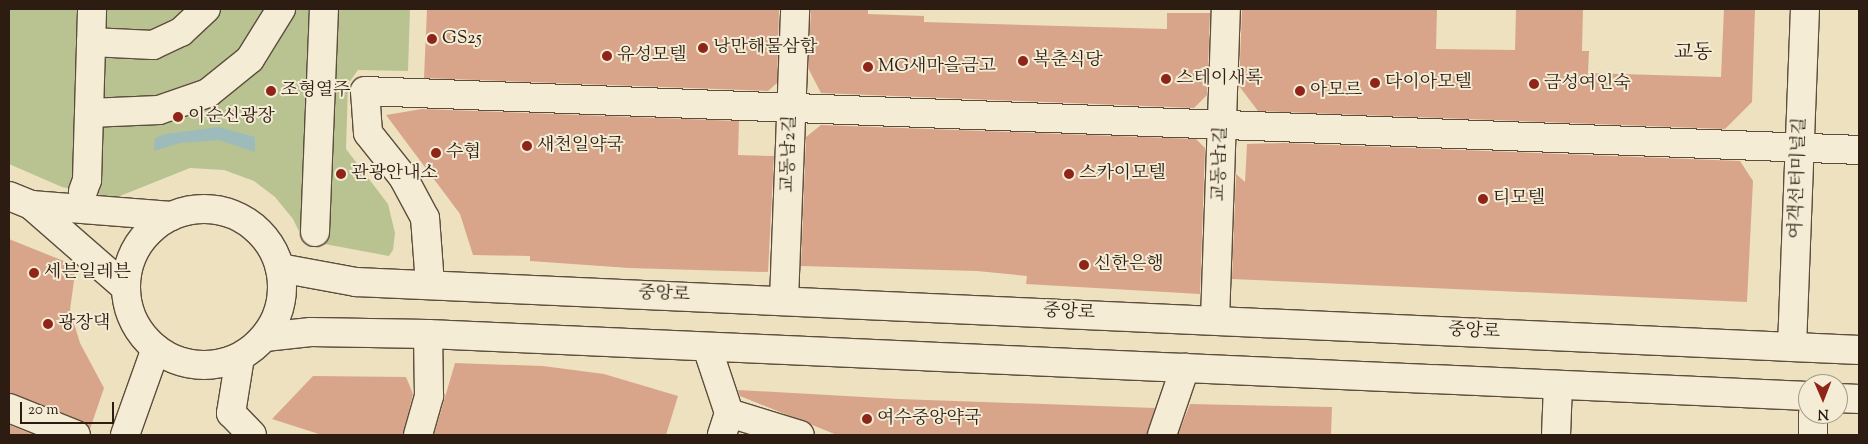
<!DOCTYPE html>
<html>
<head>
<meta charset="utf-8">
<style>
	body { margin:0 }
	#map { position:relative; width:1868px; height:444px; overflow:hidden; background:#eee1bf; font-family:"Sorts Mill Goudy","Noto Serif KR",serif }
	div>[style] { position:absolute }
	.green>* { inset:0; background:#b9c392 }
	.water>* { inset:0; background:#9dbbbb }
	.building>* { inset:0; background:#d8a58b }
	.roads { filter:drop-shadow(1px 0 #5d4d3d) drop-shadow(-1px 0 #5d4d3d) drop-shadow(0 1px #5d4d3d) drop-shadow(0 -1px #5d4d3d) }
	.minor>* { height:28px; margin:-14px; padding:0 14px; transform-origin:14px; border-radius:14px; background:#f4ecd5 }
	.minor>.ring { margin:-14px; padding:0; box-sizing:content-box; background:none; border:28px solid #f4ecd5; border-radius:50% }
	.dots>* { width:14px; height:14px; translate:-50% -50%; box-sizing:border-box; border:2px solid #f4ecd5; border-radius:50% }
	span { translate:-50% -50%; white-space:nowrap; text-align:center; line-height:1.15; -webkit-text-stroke:4px #f4ecd5; paint-order:stroke }
	.poi-label { font-size:18px; color:#2d1c12 }
	.left { translate:0 -50%; text-align:left }
	.street-label { font-size:18px; color:#2d1c12 }
	.quarter-label { font-size:20px; color:#2d1c12 }
	.frame { position:absolute; inset:0; border:10px solid #2d1c12; pointer-events:none }
	.north { position:absolute; left:1798px; top:374px; width:50px; height:50px; box-sizing:border-box; background:#f4ecd5; border:1px solid #a49987; border-radius:50%; rotate:179deg; font-size:14px; font-weight:700; line-height:20px; text-align:center; color:#2d1c12 }
	.north::after { content:''; display:block; margin:auto; width:18px; height:22px; background:#8f2418; clip-path:polygon(50% 0,100% 100%,50% 72%,0 100%) }
	.scale { position:absolute; left:20px; top:402px; width:94px; height:22px; box-sizing:border-box; border:2px solid #2d1c12; border-top:0; padding-left:6px; font-size:15px; line-height:18px; white-space:nowrap; color:#2d1c12; -webkit-text-stroke:4px #f4ecd5; paint-order:stroke }
</style>
</head>
<body>
<div id="map">
	<div class="green">
		<i style="clip-path:polygon(9px 9px,410px 9px,408px 71px,358px 70px,348px 84px,346px 149px,388px 204px,395px 233px,393px 250px,389px 256px,303px 240px,293px 219px,275px 197px,254px 181px,224px 170px,190px 168px,115px 198px,62px 187px,9px 164px)"></i>
	</div>
	<div class="water">
		<i style="clip-path:polygon(219px 127px,255px 137px,255px 152px,219px 140px,180px 143px,154px 151px,155px 138px,165px 134px)"></i>
	</div>
	<div class="building">
		<i style="clip-path:polygon(427px 9px,779px 9px,777px 83px,768px 91px,424px 78px)"></i>
		<i style="clip-path:polygon(816px 9px,868px 9px,868px 14px,924px 16px,924px 22px,1167px 29px,1167px 13px,1210px 13px,1207px 95px,1194px 108px,821px 93px,808px 68px,811px 10px)"></i>
		<i style="clip-path:polygon(1242px 9px,1437px 9px,1436px 49px,1515px 50px,1516px 9px,1583px 9px,1582px 51px,1589px 51px,1588px 73px,1721px 77px,1724px 9px,1755px 9px,1752px 102px,1725px 129px,1258px 111px,1239px 86px)"></i>
		<i style="clip-path:polygon(422px 109px,739px 121px,738px 155px,774px 156px,768px 272px,629px 268px,530px 261px,530px 256px,473px 255px,460px 214px,386px 115px)"></i>
		<i style="clip-path:polygon(821px 125px,1196px 139px,1205px 148px,1200px 294px,1026px 284px,1027px 276px,977px 271px,801px 266px,806px 137px)"></i>
		<i style="clip-path:polygon(1284px 143px,1740px 161px,1753px 181px,1747px 302px,1232px 279px,1236px 174px,1245px 182px,1247px 144px)"></i>
		<i style="clip-path:polygon(9px 239px,76px 266px,70px 310px,80px 343px,104px 388px,90px 429px,82px 421px,9px 393px)"></i>
		<i style="clip-path:polygon(455px 363px,543px 366px,604px 374px,678px 396px,666px 435px,434px 435px)"></i>
		<i style="clip-path:polygon(313px 376px,406px 377px,413px 394px,403px 435px,322px 435px,272px 419px)"></i>
		<i style="clip-path:polygon(738px 390px,899px 399px,1155px 408px,1147px 435px,837px 435px,740px 396px)"></i>
		<i style="clip-path:polygon(1190px 404px,1332px 407px,1331px 435px,1178px 435px)"></i>
		<i style="clip-path:polygon(9px 425px,35px 435px,9px 435px)"></i>
	</div>
	<div class="roads">
		<div class="minor">
			<i style="left:91px;top:42px;width:62px;rotate:2.8deg"></i>
			<i style="left:153px;top:45px;width:31px;rotate:-25deg"></i>
			<i style="left:181px;top:32px;width:34px;rotate:-43deg"></i>
			<i style="left:89px;top:113px;width:70px;rotate:-2.5deg"></i>
			<i style="left:159px;top:110px;width:52px;rotate:-19.1deg"></i>
			<i style="left:208px;top:93px;width:54px;rotate:-39deg"></i>
			<i style="left:250px;top:59px;width:59px;rotate:-58.2deg"></i>
			<i style="left:83px;top:191px;width:12px;rotate:-70deg"></i>
			<i style="left:87px;top:180px;width:171px;rotate:-88.3deg"></i>
			<i style="left:9px;top:196px;width:24px;rotate:22deg"></i>
			<i style="left:31px;top:205px;width:141px;rotate:4.5deg"></i>
			<i style="left:31px;top:205px;width:126px;rotate:41.1deg"></i>
			<i class="ring" style="left:126px;top:209px;width:128px;height:128px"></i>
			<i style="left:315px;top:232px;width:223px;rotate:-87.7deg"></i>
			<i style="left:280px;top:268px;width:77px;rotate:10.4deg"></i>
			<i style="left:356px;top:282px;width:1505px;rotate:2.59deg"></i>
			<i style="left:430px;top:284px;width:66px;rotate:-94.3deg"></i>
			<i style="left:425px;top:218px;width:47px;rotate:-118.2deg"></i>
			<i style="left:403px;top:177px;width:56px;rotate:-128.5deg"></i>
			<i style="left:368px;top:133px;width:42px;rotate:-94.1deg"></i>
			<i style="left:365px;top:91px;width:1495px;rotate:2.26deg"></i>
			<i style="left:784px;top:300px;width:291px;rotate:-87.8deg"></i>
			<i style="left:1215px;top:320px;width:311px;rotate:-88deg"></i>
			<i style="left:265px;top:337px;width:46px;rotate:-6.2deg"></i>
			<i style="left:311px;top:332px;width:117px;rotate:1deg"></i>
			<i style="left:428px;top:334px;width:1381px;rotate:2.57deg"></i>
			<i style="left:707px;top:347px;width:70px;rotate:71.6deg"></i>
			<i style="left:729px;top:413px;width:23px;rotate:108deg"></i>
			<i style="left:1792px;top:347px;width:338px;rotate:-87.8deg"></i>
			<i style="left:240px;top:357px;width:57px;rotate:99.1deg"></i>
			<i style="left:231px;top:413px;width:30px;rotate:46deg"></i>
			<i style="left:1838px;top:398px;width:21px;rotate:3deg"></i>
			<i style="left:9px;top:408px;width:72px;rotate:21.9deg"></i>
			<i style="left:729px;top:413px;width:74px;rotate:17.2deg"></i>
			<i style="left:125px;top:435px;width:92px;rotate:-70.4deg"></i>
			<i style="left:418px;top:435px;width:41px;rotate:-74.2deg"></i>
			<i style="left:429px;top:396px;width:62px;rotate:-90.9deg"></i>
			<i style="left:1162px;top:435px;width:71px;rotate:-71.1deg"></i>
			<i style="left:1556px;top:435px;width:50px;rotate:-87.7deg"></i>
			<i style="left:1813px;top:435px;width:21px;rotate:-90deg"></i>
		</div>
	</div>
	<div class="dots">
		<i style="left:432px;top:39px;background:#8f2418"></i>
		<i style="left:703px;top:48px;background:#8f2418"></i>
		<i style="left:607px;top:56px;background:#8f2418"></i>
		<i style="left:1023px;top:61px;background:#8f2418"></i>
		<i style="left:868px;top:67px;background:#8f2418"></i>
		<i style="left:1166px;top:79px;background:#8f2418"></i>
		<i style="left:1375px;top:83px;background:#8f2418"></i>
		<i style="left:1534px;top:84px;background:#8f2418"></i>
		<i style="left:271px;top:91px;background:#8f2418"></i>
		<i style="left:1300px;top:91px;background:#8f2418"></i>
		<i style="left:178px;top:117px;background:#8f2418"></i>
		<i style="left:527px;top:146px;background:#8f2418"></i>
		<i style="left:436px;top:153px;background:#8f2418"></i>
		<i style="left:341px;top:174px;background:#8f2418"></i>
		<i style="left:1069px;top:174px;background:#8f2418"></i>
		<i style="left:1483px;top:199px;background:#8f2418"></i>
		<i style="left:1084px;top:265px;background:#8f2418"></i>
		<i style="left:34px;top:273px;background:#8f2418"></i>
		<i style="left:48px;top:324px;background:#8f2418"></i>
		<i style="left:867px;top:419px;background:#8f2418"></i>
	</div>
	<div class="poi-label">
		<span class="left" style="left:442px;top:39px">GS25</span>
		<span class="left" style="left:713px;top:48px">낭만해물삼합</span>
		<span class="left" style="left:617px;top:56px">유성모텔</span>
		<span class="left" style="left:1033px;top:61px">복춘식당</span>
		<span class="left" style="left:878px;top:67px">MG새마을금고</span>
		<span class="left" style="left:1176px;top:79px">스테이새록</span>
		<span class="left" style="left:1385px;top:83px">다이아모텔</span>
		<span class="left" style="left:1544px;top:84px">금성여인숙</span>
		<span class="left" style="left:281px;top:91px">조형열주</span>
		<span class="left" style="left:1310px;top:91px">아모르</span>
		<span class="left" style="left:188px;top:117px">이순신광장</span>
		<span class="left" style="left:537px;top:146px">새천일약국</span>
		<span class="left" style="left:446px;top:153px">수협</span>
		<span class="left" style="left:351px;top:174px">관광안내소</span>
		<span class="left" style="left:1079px;top:174px">스카이모텔</span>
		<span class="left" style="left:1493px;top:199px">티모텔</span>
		<span class="left" style="left:1094px;top:265px">신한은행</span>
		<span class="left" style="left:44px;top:273px">세븐일레븐</span>
		<span class="left" style="left:58px;top:324px">광장댁</span>
		<span class="left" style="left:877px;top:419px">여수중앙약국</span>
	</div>
	<div class="street-label">
		<span style="left:790px;top:154px;rotate:-88deg">교동남2길</span>
		<span style="left:1221px;top:164px;rotate:-88deg">교동남1길</span>
		<span style="left:1799px;top:178px;rotate:-88deg">여객선터미널길</span>
		<span style="left:664px;top:295px;rotate:3deg">중앙로</span>
		<span style="left:1069px;top:313px;rotate:3deg">중앙로</span>
		<span style="left:1474px;top:332px;rotate:3deg">중앙로</span>
	</div>
	<div class="quarter-label">
		<span style="left:1693px;top:53px">교동</span>
	</div>
	<div class="frame"></div>
	<div class="north">N</div>
	<div class="scale">20 m</div>
</div>
</body>
</html>
